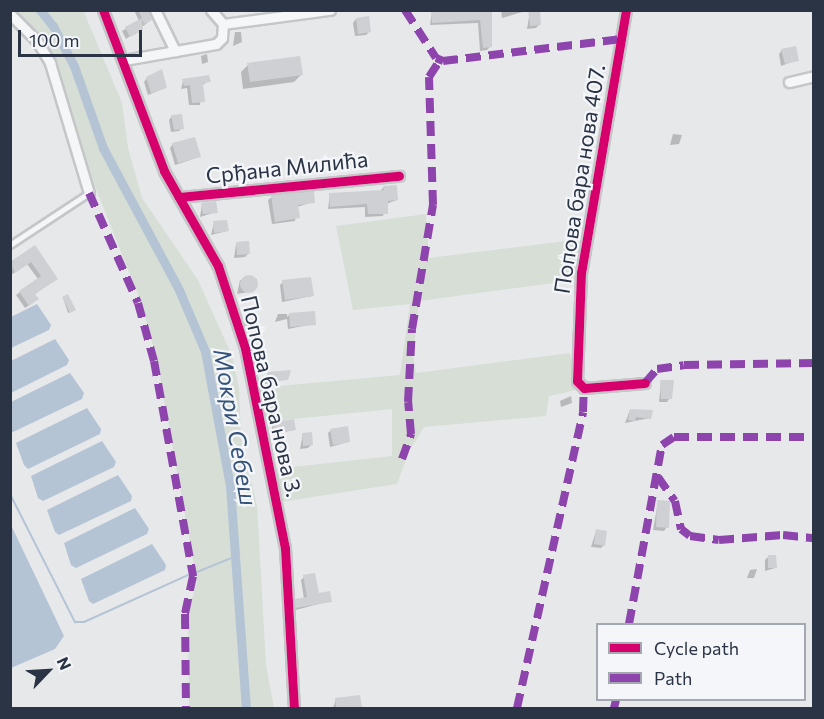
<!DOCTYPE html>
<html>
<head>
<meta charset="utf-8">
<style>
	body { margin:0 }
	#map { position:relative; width:824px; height:719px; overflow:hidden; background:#e6e8ea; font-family:Commissioner,sans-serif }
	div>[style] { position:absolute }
	.green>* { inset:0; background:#d6ded6 }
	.water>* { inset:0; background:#b4c4d5 }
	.shadow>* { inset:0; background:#0003 }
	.stream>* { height:2px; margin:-1px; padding:0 1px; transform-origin:1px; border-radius:1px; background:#b4c4d5 }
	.canal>* { height:9px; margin:-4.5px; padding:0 4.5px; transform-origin:4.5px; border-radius:4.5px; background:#b4c4d5 }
	.building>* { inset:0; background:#ced0d3 }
	.round { border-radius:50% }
	.roads { filter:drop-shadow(2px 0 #c4c6c8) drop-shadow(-2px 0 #c4c6c8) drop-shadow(0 2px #c4c6c8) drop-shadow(0 -2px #c4c6c8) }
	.service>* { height:4.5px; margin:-2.25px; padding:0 2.25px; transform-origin:2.25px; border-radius:2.25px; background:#f5f6f7 }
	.minor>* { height:9px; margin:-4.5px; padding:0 4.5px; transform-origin:4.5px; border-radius:4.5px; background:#f5f6f7 }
	.quiet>* { height:8px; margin-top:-4px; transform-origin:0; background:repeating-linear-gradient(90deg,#8e44ad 0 15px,transparent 0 23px) }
	.cycleway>* { height:9px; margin:-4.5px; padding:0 4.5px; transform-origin:4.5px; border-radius:4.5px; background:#d6006c }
	span { translate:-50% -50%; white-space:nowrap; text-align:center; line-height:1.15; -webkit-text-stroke:4.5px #f4f6f9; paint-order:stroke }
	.street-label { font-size:22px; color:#2b3445 }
	.water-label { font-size:24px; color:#34527a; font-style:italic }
	.frame { position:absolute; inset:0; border:12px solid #2b3445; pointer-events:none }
	.legend { position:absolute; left:596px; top:623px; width:210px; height:78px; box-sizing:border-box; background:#f4f6f9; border:2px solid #a4a8b1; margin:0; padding:8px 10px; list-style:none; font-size:18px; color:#2b3445 }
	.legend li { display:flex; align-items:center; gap:12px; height:30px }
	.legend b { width:30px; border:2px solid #a4a8b1 }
	.north { position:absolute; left:18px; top:641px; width:60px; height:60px; -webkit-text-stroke:4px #f4f6f9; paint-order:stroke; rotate:65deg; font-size:16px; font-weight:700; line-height:24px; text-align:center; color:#2b3445 }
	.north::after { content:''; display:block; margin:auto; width:21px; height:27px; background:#2b3445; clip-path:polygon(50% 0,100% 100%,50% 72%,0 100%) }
	.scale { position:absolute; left:18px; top:30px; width:124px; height:27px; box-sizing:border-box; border:3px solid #2b3445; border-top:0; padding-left:8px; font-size:18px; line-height:21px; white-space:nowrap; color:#2b3445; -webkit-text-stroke:4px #f4f6f9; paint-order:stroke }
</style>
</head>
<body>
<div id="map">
	<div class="green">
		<i style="clip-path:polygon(83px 10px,122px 103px,128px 148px,142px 198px,198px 280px,232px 356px,239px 388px,241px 437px,257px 506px,266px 665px,274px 708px,189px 708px,188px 613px,197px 582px,157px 360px,141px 302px,96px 189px,49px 48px,15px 11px)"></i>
		<i style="clip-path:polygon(426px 214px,429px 258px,582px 239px,576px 280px,419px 301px,413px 354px,416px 373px,570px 353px,576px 390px,549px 396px,546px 416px,424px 427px,409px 451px,397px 484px,280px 502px,274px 469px,392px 456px,392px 409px,263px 422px,257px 388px,400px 375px,410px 304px,353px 310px,336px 226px)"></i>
	</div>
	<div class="water">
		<i style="clip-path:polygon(37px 304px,51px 325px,49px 330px,11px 348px,11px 317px)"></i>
		<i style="clip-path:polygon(55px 339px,69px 360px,67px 365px,11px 393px,11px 361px)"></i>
		<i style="clip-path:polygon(70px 373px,84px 393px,82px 399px,11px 433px,11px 402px)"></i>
		<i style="clip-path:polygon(87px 408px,101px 429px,100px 434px,28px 469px,24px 465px,16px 443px)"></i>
		<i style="clip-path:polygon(102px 441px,116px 462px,114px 467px,43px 501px,38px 498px,31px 476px)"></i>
		<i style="clip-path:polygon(118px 475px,132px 496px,131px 501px,59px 535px,55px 532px,47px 510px)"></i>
		<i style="clip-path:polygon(135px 508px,149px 529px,147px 534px,76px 568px,71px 565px,64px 543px)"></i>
		<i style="clip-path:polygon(10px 523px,64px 636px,55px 649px,11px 668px)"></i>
		<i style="clip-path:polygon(152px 544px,166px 565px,165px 570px,93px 604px,89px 601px,81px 579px)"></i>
	</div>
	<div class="shadow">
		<i style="clip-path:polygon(134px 10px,147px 10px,151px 20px,126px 39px,122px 31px,139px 21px)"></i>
		<i style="clip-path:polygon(490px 10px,491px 46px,487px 50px,480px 51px,478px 23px,430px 25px,432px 12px)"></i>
		<i style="clip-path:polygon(501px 10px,529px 10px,502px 18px)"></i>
		<i style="clip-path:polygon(529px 17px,540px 24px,536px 28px,527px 29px)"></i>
		<i style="clip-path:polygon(356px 19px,370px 31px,366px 35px,355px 36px,353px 23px)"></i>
		<i style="clip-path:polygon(235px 32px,241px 32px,242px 42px,233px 46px)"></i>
		<i style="clip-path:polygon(782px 50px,797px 60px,781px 66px,779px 54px)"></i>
		<i style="clip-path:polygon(207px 54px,208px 62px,202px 64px,201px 56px)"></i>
		<i style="clip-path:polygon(248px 65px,302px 74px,294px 82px,243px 89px,241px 72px)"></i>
		<i style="clip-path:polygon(147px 78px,165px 88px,148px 95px,144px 82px)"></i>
		<i style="clip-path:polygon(183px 81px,209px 81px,202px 85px,200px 105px,189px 105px,187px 88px,181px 89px)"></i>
		<i style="clip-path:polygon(172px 116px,182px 128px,179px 131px,171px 132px,169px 120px)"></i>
		<i style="clip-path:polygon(673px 134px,682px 135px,679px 144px,670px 145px)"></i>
		<i style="clip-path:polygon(173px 144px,199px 157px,175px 165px,170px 148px)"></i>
		<i style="clip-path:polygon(384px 187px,397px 200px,386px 204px,383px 216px,365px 217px,365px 207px,328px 209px,330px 194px,380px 191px)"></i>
		<i style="clip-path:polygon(272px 197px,313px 202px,297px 207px,295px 221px,272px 224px,268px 200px)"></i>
		<i style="clip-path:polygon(202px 204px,216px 212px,200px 217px)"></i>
		<i style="clip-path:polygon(214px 223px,227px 231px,211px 235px)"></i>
		<i style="clip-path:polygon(236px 244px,248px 254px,245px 257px,234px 258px)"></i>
		<i style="clip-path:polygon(34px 247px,56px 278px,34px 295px,34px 302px,25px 308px,16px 295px,38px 279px,27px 264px,11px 275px,10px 264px)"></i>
		<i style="clip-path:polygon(257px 279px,254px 291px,237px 294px,240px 280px)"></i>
		<i style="clip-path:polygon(283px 282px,312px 296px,282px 302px,280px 285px)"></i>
		<i style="clip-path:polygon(63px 298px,73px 311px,68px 313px)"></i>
		<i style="clip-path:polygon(278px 314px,287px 314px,287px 317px,290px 314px,314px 324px,288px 329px,287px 319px,275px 322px)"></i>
		<i style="clip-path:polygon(254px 319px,255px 327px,245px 331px,243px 323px)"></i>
		<i style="clip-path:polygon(290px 372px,287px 379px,265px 384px,268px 374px)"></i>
		<i style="clip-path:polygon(661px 382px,670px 398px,667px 402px,659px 402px)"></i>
		<i style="clip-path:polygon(571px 396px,572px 403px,561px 407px,560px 401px)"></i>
		<i style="clip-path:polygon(630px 410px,650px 418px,625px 423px)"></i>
		<i style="clip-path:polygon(273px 423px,294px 430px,271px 435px)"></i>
		<i style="clip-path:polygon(331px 430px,348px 442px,330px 447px,328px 433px)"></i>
		<i style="clip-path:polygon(303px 434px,311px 445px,308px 448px,300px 449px)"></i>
		<i style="clip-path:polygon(658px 502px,667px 527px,664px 531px,653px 530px)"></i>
		<i style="clip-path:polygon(596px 531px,604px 545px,601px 548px,591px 547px)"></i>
		<i style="clip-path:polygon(768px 557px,775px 568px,765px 571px,765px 560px)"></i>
		<i style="clip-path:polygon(757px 569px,754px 578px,747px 578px,750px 570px)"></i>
		<i style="clip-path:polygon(304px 577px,318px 595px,330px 601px,292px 611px,292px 604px,304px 599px,301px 580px)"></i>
		<i style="clip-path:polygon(359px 697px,360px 708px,333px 708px,336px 699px)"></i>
	</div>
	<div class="stream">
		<i style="left:10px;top:494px;width:144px;rotate:63.1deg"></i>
		<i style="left:75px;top:622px;width:9px"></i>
		<i style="left:84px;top:622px;width:114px;rotate:-24.3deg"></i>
		<i style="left:197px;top:572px;width:42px;rotate:-22.3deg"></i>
	</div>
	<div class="canal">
		<i style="left:40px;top:10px;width:21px;rotate:51deg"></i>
		<i style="left:53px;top:26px;width:45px;rotate:62.3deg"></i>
		<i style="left:74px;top:66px;width:87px;rotate:70.5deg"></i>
		<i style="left:103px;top:148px;width:161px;rotate:61.8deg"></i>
		<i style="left:179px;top:290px;width:66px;rotate:66.9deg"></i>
		<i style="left:205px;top:351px;width:137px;rotate:79.5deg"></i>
		<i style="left:230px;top:486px;width:223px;rotate:85.9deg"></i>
	</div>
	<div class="building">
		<i style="clip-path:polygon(138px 10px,148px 10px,152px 20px,144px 24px,142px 19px,143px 30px,130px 37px,125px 27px,142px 18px)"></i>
		<i style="clip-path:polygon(431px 10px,492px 10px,492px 47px,483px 48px,480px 20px,432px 23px)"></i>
		<i style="clip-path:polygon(528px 10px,540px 10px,541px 25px,530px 26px)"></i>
		<i style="clip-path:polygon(369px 16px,371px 32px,358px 34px,356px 18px)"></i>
		<i style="clip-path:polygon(796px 46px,799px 61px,785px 64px,781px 49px)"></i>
		<i style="clip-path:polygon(300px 56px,303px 75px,250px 82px,247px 63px)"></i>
		<i style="clip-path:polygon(162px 69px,167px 88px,151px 93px,146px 77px)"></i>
		<i style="clip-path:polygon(209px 75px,211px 82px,203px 83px,205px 102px,192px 103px,190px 85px,184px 86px,182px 79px)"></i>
		<i style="clip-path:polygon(182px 114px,184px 129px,174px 130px,171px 115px)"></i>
		<i style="clip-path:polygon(195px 137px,201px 157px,178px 163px,172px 143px)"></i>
		<i style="clip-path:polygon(397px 185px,398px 200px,388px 201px,388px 214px,368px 214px,367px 204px,330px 207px,329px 193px,384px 190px,383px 186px)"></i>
		<i style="clip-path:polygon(314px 191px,315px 203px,298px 205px,300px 218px,275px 222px,271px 195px)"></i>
		<i style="clip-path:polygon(216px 201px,218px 213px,203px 214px,201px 203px)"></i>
		<i style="clip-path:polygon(227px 220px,229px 231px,214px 233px,213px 221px)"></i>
		<i style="clip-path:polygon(249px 241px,250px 254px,237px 255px,236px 242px)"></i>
		<i style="clip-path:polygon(35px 245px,58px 279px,35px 294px,39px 299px,29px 306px,19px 291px,41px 276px,31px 262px,15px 273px,10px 262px)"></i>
		<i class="round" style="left:240px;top:275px;width:18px;height:18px"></i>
		<i style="clip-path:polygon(311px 277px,314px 296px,285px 300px,282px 280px)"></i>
		<i style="clip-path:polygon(68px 294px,76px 310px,70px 313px,62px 297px)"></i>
		<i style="clip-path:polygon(315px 311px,316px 325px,290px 327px,289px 313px)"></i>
		<i style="clip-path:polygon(291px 370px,288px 380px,268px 382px,267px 372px)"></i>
		<i style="clip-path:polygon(660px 380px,674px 380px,672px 399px,661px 399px)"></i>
		<i style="clip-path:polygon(630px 409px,653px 410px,651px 419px,636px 417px,635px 421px,628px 420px)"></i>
		<i style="clip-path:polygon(294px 419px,296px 430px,274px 433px,273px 422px)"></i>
		<i style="clip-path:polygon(348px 426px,350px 442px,333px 445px,330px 429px)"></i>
		<i style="clip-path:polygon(312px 432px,313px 445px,303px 446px,302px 433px)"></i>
		<i style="clip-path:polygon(657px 500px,670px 501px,669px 528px,656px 527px)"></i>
		<i style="clip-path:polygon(596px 529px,607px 531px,605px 546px,594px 544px)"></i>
		<i style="clip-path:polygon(768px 555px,776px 555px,777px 568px,768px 568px)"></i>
		<i style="clip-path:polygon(315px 573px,319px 593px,330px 591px,332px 602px,295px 608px,295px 599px,307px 597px,303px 575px)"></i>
		<i style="clip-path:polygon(360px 695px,362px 708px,336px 708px,335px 698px)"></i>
	</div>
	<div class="roads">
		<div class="service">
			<i style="left:10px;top:245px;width:95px;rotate:-33.4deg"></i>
		</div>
		<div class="minor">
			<i style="left:103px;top:10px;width:172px;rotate:69.2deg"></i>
			<i style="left:164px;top:171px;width:109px;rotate:60.4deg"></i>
			<i style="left:218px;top:266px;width:86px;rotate:71.8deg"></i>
			<i style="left:245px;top:348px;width:204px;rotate:78.7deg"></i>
			<i style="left:285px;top:548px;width:160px;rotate:86.8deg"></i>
			<i style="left:155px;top:10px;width:46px;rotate:64deg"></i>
			<i style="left:211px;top:10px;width:18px;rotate:49deg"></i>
			<i style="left:626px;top:10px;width:266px;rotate:99.7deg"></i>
			<i style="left:581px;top:272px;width:109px;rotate:92.1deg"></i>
			<i style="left:577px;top:381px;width:10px;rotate:45deg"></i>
			<i style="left:584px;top:388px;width:61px;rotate:-4.7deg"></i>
			<i style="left:10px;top:14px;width:38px;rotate:45deg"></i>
			<i style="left:37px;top:41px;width:26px;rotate:59deg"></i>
			<i style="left:50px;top:63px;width:136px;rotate:73.3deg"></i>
			<i style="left:223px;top:24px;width:108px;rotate:-7.5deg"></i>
			<i style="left:124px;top:60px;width:93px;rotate:-9.9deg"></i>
			<i style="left:216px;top:44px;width:8px;rotate:-45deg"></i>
			<i style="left:222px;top:38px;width:14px;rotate:-86deg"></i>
			<i style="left:789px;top:82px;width:26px;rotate:-13deg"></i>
			<i style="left:179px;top:197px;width:221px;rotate:-5.5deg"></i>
		</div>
	</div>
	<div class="quiet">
		<i style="left:405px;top:10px;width:57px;rotate:57.1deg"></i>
		<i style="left:436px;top:58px;width:8px;rotate:23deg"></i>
		<i style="left:443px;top:61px;width:180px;rotate:-7deg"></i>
		<i style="left:89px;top:193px;width:120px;rotate:66deg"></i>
		<i style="left:138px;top:303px;width:60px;rotate:74.6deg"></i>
		<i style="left:154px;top:361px;width:219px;rotate:79.7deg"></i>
		<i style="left:193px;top:576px;width:39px;rotate:102deg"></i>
		<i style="left:185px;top:614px;width:94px;rotate:89.4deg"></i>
		<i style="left:645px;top:383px;width:18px;rotate:-49deg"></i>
		<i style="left:657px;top:369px;width:27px;rotate:-8deg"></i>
		<i style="left:684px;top:365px;width:130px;rotate:-0.9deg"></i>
		<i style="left:402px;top:459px;width:27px;rotate:-70deg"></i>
		<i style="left:411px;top:434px;width:32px;rotate:-95deg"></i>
		<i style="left:408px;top:402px;width:73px;rotate:-86.9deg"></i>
		<i style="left:412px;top:329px;width:126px;rotate:-80.4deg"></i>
		<i style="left:433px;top:205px;width:128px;rotate:-91.8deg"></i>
		<i style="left:429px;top:77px;width:20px;rotate:-57deg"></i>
		<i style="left:658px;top:477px;width:29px;rotate:55deg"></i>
		<i style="left:675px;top:501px;width:29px;rotate:78deg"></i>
		<i style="left:681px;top:529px;width:11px;rotate:38deg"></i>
		<i style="left:690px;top:536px;width:29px;rotate:8deg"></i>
		<i style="left:719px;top:540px;width:64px;rotate:-4.5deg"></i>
		<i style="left:783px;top:535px;width:31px;rotate:6deg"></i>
		<i style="left:629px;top:624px;width:182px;rotate:-79.6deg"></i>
		<i style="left:662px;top:445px;width:14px;rotate:-34deg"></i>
		<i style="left:674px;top:437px;width:140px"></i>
		<i style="left:517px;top:708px;width:303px;rotate:-77.4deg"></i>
		<i style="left:583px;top:412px;width:24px;rotate:-88deg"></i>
		<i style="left:614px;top:708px;width:8px;rotate:-76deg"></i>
	</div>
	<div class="cycleway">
		<i style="left:103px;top:10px;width:172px;rotate:69.2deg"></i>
		<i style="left:164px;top:171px;width:109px;rotate:60.4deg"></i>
		<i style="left:218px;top:266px;width:86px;rotate:71.8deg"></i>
		<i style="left:245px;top:348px;width:204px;rotate:78.7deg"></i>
		<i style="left:285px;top:548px;width:160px;rotate:86.8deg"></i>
		<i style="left:626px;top:10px;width:266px;rotate:99.7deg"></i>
		<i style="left:581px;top:272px;width:109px;rotate:92.1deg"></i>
		<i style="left:577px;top:381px;width:10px;rotate:45deg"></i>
		<i style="left:584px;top:388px;width:61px;rotate:-4.7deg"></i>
		<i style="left:179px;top:197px;width:221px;rotate:-5.5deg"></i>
	</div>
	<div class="street-label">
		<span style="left:287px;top:167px;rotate:-6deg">Срђана Милића</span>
		<span style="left:579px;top:179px;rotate:-81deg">Попова бара нова 407.</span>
		<span style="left:272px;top:396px;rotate:77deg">Попова бара нова 3.</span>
	</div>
	<div class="water-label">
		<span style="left:236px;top:427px;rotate:80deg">Мокри Себеш</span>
	</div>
	<div class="frame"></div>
	<ul class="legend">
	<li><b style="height:8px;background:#d6006c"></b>Cycle path</li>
	<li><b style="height:8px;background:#8e44ad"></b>Path</li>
	</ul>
	<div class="north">N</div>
	<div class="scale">100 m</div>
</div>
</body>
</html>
